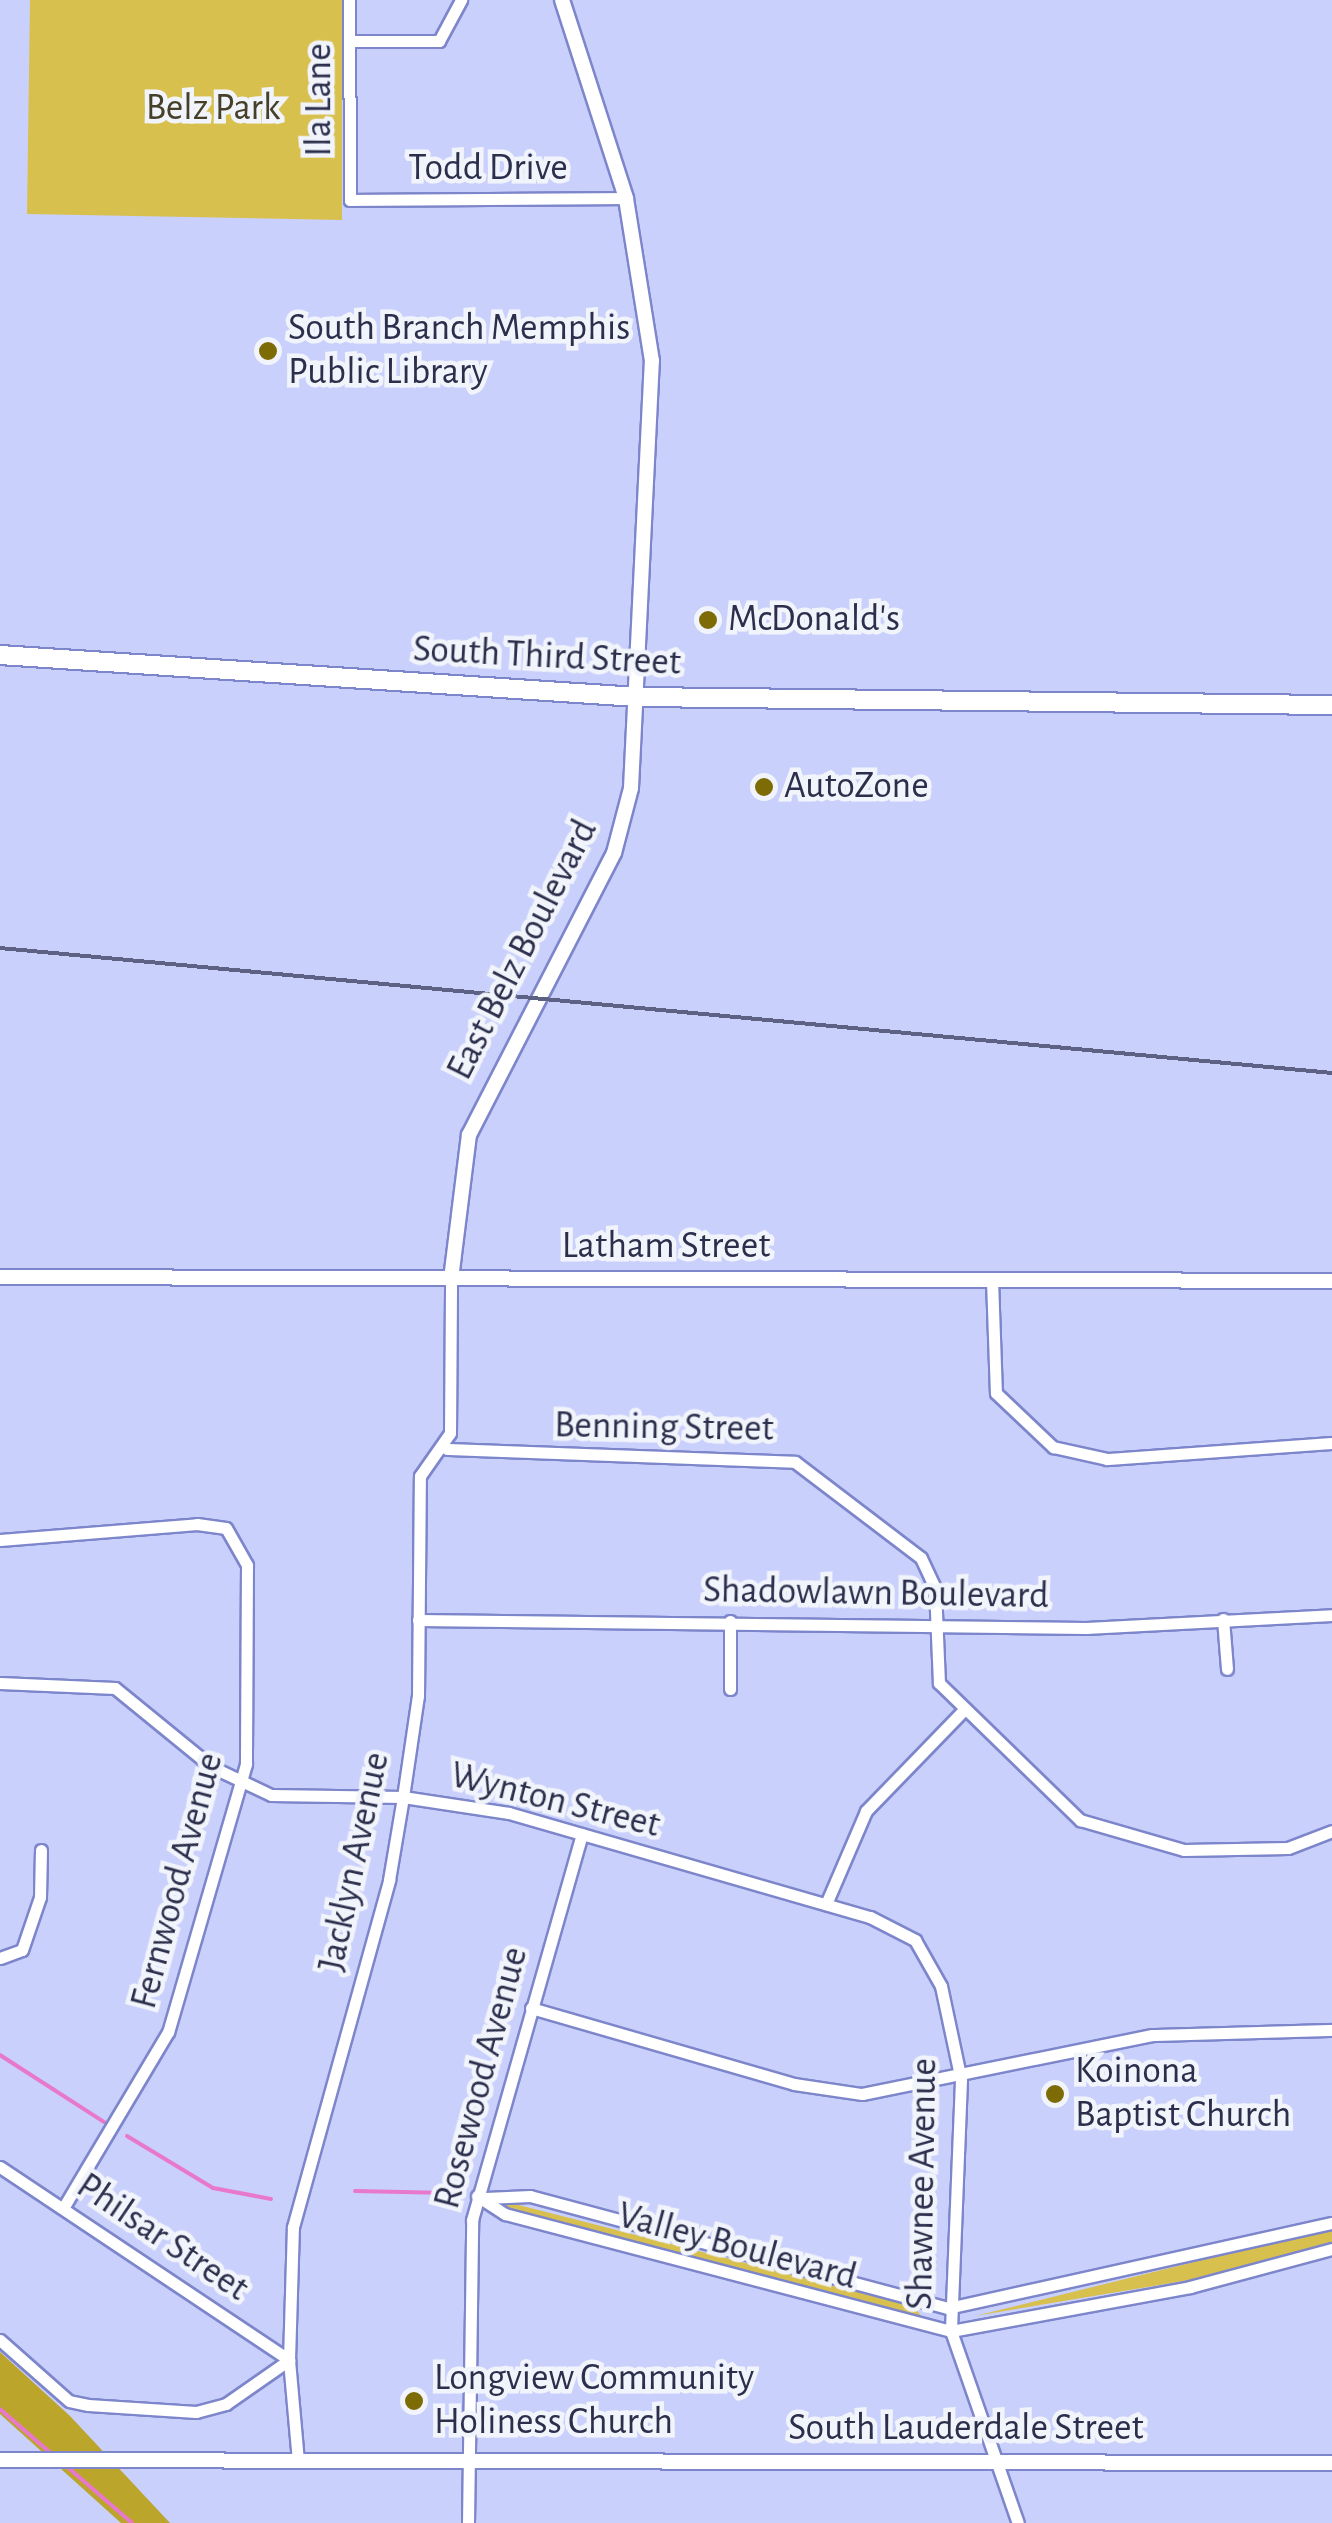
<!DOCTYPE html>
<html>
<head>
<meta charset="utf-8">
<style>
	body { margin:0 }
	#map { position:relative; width:1332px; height:2523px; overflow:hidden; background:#c9d0fc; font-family:"Alegreya Sans",sans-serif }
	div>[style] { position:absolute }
	.green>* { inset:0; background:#d8c04f }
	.forest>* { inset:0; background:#bca52b }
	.stream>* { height:4px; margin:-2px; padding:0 2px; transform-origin:2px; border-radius:2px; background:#e878cc }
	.roads { filter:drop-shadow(2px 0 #7d86cb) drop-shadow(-2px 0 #7d86cb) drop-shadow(0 2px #7d86cb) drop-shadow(0 -2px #7d86cb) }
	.minor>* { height:11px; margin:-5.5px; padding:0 5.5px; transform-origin:5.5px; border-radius:5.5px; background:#fff }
	.tertiary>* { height:14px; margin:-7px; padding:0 7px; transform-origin:7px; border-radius:7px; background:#fff }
	.primary>* { height:18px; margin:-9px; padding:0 9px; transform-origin:9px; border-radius:9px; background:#fff }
	.rail>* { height:4px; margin:-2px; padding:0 2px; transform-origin:2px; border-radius:2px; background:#5d6284 }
	.dots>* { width:28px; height:28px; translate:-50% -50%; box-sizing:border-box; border:5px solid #f2f4fb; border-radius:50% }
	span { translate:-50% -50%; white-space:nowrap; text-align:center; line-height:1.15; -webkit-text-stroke:9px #f2f4fb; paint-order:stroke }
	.street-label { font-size:38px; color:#2b2f4c }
	.park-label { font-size:38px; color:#464028 }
	.poi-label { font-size:38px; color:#2b2f4c }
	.left { translate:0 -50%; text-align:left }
</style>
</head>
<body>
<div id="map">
	<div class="green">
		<i style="clip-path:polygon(30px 0,342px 0,342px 220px,27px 214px)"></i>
		<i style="clip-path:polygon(503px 2201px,914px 2306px,921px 2316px,508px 2210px)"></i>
		<i style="clip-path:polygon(1332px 2228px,1332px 2243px,1207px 2277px,975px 2316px)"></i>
	</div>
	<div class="forest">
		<i style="clip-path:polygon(0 2352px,70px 2416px,170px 2523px,121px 2523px,0 2414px)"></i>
	</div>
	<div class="stream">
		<i style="left:0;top:2055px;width:124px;rotate:32.8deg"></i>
		<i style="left:127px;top:2136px;width:100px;rotate:31.2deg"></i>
		<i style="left:213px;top:2188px;width:59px;rotate:10.7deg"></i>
		<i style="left:355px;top:2191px;width:94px;rotate:1.2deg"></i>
		<i style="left:0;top:2409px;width:70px;rotate:41deg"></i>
		<i style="left:64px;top:2464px;width:90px;rotate:40.9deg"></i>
	</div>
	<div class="roads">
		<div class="minor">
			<i style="left:349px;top:0;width:200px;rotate:89.7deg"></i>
			<i style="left:350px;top:200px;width:276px;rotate:-0.4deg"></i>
			<i style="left:350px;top:41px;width:89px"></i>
			<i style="left:439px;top:41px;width:47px;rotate:-61.8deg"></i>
			<i style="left:992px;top:1280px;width:113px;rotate:88deg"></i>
			<i style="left:996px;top:1393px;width:79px;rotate:43.5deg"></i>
			<i style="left:1053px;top:1447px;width:55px;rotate:12.5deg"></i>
			<i style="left:1107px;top:1459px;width:226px;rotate:-4.1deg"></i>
			<i style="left:447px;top:1449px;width:348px;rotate:2.1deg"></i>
			<i style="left:795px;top:1462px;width:158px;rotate:37.3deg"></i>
			<i style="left:921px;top:1558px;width:33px;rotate:65deg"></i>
			<i style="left:935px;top:1588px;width:95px;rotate:87.6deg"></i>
			<i style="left:939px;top:1683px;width:197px;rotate:44.2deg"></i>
			<i style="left:1080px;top:1820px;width:108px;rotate:16.1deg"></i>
			<i style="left:1184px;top:1850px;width:104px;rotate:-1.1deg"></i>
			<i style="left:1288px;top:1848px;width:47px;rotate:-21.1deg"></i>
			<i style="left:0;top:1540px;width:198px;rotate:-4.6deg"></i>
			<i style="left:197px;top:1524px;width:29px;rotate:8deg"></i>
			<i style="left:226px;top:1528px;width:43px;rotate:60.4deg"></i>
			<i style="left:247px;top:1565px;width:199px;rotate:90.3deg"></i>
			<i style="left:246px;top:1764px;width:279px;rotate:106.2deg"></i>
			<i style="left:168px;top:2032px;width:205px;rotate:120.8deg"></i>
			<i style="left:1223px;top:1619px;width:50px;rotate:85.4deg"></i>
			<i style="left:418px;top:1620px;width:668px;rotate:0.69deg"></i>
			<i style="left:1086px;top:1628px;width:246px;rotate:-3deg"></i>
			<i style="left:0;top:1683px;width:115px;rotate:2.5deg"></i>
			<i style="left:115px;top:1688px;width:125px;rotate:39.2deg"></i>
			<i style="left:212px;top:1767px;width:65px;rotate:25.4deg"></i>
			<i style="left:271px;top:1795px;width:132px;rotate:0.9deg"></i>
			<i style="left:403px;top:1797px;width:107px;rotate:8.6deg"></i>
			<i style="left:509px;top:1813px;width:376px;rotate:16.1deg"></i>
			<i style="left:870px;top:1917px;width:51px;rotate:27.1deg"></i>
			<i style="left:915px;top:1940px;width:53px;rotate:60.5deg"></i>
			<i style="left:941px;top:1986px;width:96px;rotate:78deg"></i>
			<i style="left:961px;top:2080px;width:251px;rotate:92.3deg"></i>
			<i style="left:951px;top:2331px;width:203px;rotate:70.8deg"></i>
			<i style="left:730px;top:1689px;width:68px;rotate:-90deg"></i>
			<i style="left:826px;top:1904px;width:101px;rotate:-66.7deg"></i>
			<i style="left:866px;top:1811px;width:138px;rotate:-45.9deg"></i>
			<i style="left:0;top:1958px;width:23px;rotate:-20deg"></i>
			<i style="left:22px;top:1950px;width:56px;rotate:-71.2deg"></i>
			<i style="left:40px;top:1897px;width:47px;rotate:-88.8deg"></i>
			<i style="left:531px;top:2008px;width:274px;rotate:16.1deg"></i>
			<i style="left:794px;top:2084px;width:69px;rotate:8.4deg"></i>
			<i style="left:862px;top:2094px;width:296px;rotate:-11.5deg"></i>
			<i style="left:1152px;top:2035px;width:180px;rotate:-1.6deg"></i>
			<i style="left:0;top:2167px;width:348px;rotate:33.7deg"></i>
			<i style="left:289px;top:2360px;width:77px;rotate:145.1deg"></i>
			<i style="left:226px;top:2404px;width:31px;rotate:165deg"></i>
			<i style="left:196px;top:2412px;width:108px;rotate:-176.3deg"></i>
			<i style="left:88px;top:2405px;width:19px;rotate:-168deg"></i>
			<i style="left:69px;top:2401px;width:92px;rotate:-138.5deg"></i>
			<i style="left:477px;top:2196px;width:33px;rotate:33deg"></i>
			<i style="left:505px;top:2214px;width:461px;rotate:14.7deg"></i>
			<i style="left:951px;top:2331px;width:243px;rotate:-10.4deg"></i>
			<i style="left:1190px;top:2287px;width:147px;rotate:-15deg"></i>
			<i style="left:485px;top:2198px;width:45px;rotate:-2.5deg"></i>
			<i style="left:530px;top:2196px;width:433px;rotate:15deg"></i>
			<i style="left:948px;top:2308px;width:393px;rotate:-12.5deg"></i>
			<i style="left:298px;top:2461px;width:101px;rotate:-95.1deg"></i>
			<i style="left:289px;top:2360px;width:133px;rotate:-88.3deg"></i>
			<i style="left:293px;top:2227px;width:360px;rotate:-74.5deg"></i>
			<i style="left:389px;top:1880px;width:84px;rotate:-80.4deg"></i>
			<i style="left:403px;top:1797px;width:102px;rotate:-81.6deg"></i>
			<i style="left:418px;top:1696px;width:220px;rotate:-89.5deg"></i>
			<i style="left:420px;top:1476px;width:52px;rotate:-55.1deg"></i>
			<i style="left:450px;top:1433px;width:154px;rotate:-89.6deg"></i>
			<i style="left:468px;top:2523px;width:303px;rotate:-89.2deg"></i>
			<i style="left:472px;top:2220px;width:401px;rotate:-74.1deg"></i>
		</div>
		<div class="tertiary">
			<i style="left:0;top:1277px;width:1332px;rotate:0.17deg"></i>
			<i style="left:451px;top:1279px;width:145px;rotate:-82.9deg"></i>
			<i style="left:469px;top:1135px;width:317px;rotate:-62.8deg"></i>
			<i style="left:614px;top:853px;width:67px;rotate:-75.3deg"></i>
			<i style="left:631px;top:788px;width:428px;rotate:-87.2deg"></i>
			<i style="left:652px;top:361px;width:165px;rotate:-99.1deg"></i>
			<i style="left:626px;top:198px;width:208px;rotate:-107.9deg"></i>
			<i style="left:0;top:2460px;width:1332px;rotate:0.13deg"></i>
		</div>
		<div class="primary">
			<i style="left:0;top:655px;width:639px;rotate:3.77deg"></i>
			<i style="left:638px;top:697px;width:694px;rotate:0.66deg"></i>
		</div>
	</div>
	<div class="rail">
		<i style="left:0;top:948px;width:1338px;rotate:5.36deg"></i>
	</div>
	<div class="dots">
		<i style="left:268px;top:351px;background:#7d6b05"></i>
		<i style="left:708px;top:620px;background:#7d6b05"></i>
		<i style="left:764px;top:787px;background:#7d6b05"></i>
		<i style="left:1055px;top:2094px;background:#7d6b05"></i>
		<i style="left:414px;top:2401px;background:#7d6b05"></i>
	</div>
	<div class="street-label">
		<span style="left:320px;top:100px;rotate:-90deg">Ila Lane</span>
		<span style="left:488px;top:169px">Todd Drive</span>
		<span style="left:547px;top:657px;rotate:3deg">South Third Street</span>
		<span style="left:523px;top:950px;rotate:-63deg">East Belz Boulevard</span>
		<span style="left:666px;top:1247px">Latham Street</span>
		<span style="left:664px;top:1428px;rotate:1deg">Benning Street</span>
		<span style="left:876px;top:1594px;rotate:1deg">Shadowlawn Boulevard</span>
		<span style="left:555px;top:1801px;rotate:14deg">Wynton Street</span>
		<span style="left:355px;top:1862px;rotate:-78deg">Jacklyn Avenue</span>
		<span style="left:178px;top:1881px;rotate:-75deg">Fernwood Avenue</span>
		<span style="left:482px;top:2078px;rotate:-75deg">Rosewood Avenue</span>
		<span style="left:923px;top:2184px;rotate:-89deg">Shawnee Avenue</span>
		<span style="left:162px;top:2238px;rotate:34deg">Philsar Street</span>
		<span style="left:737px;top:2247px;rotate:15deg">Valley Boulevard</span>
		<span style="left:966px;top:2429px">South Lauderdale Street</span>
	</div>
	<div class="park-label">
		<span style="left:213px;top:109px">Belz Park</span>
	</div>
	<div class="poi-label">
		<span class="left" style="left:288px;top:351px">South Branch Memphis<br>Public Library</span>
		<span class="left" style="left:728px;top:620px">McDonald's</span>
		<span class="left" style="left:784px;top:787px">AutoZone</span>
		<span class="left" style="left:1075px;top:2094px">Koinona<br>Baptist Church</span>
		<span class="left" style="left:434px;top:2401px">Longview Community<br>Holiness Church</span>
	</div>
</div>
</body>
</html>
